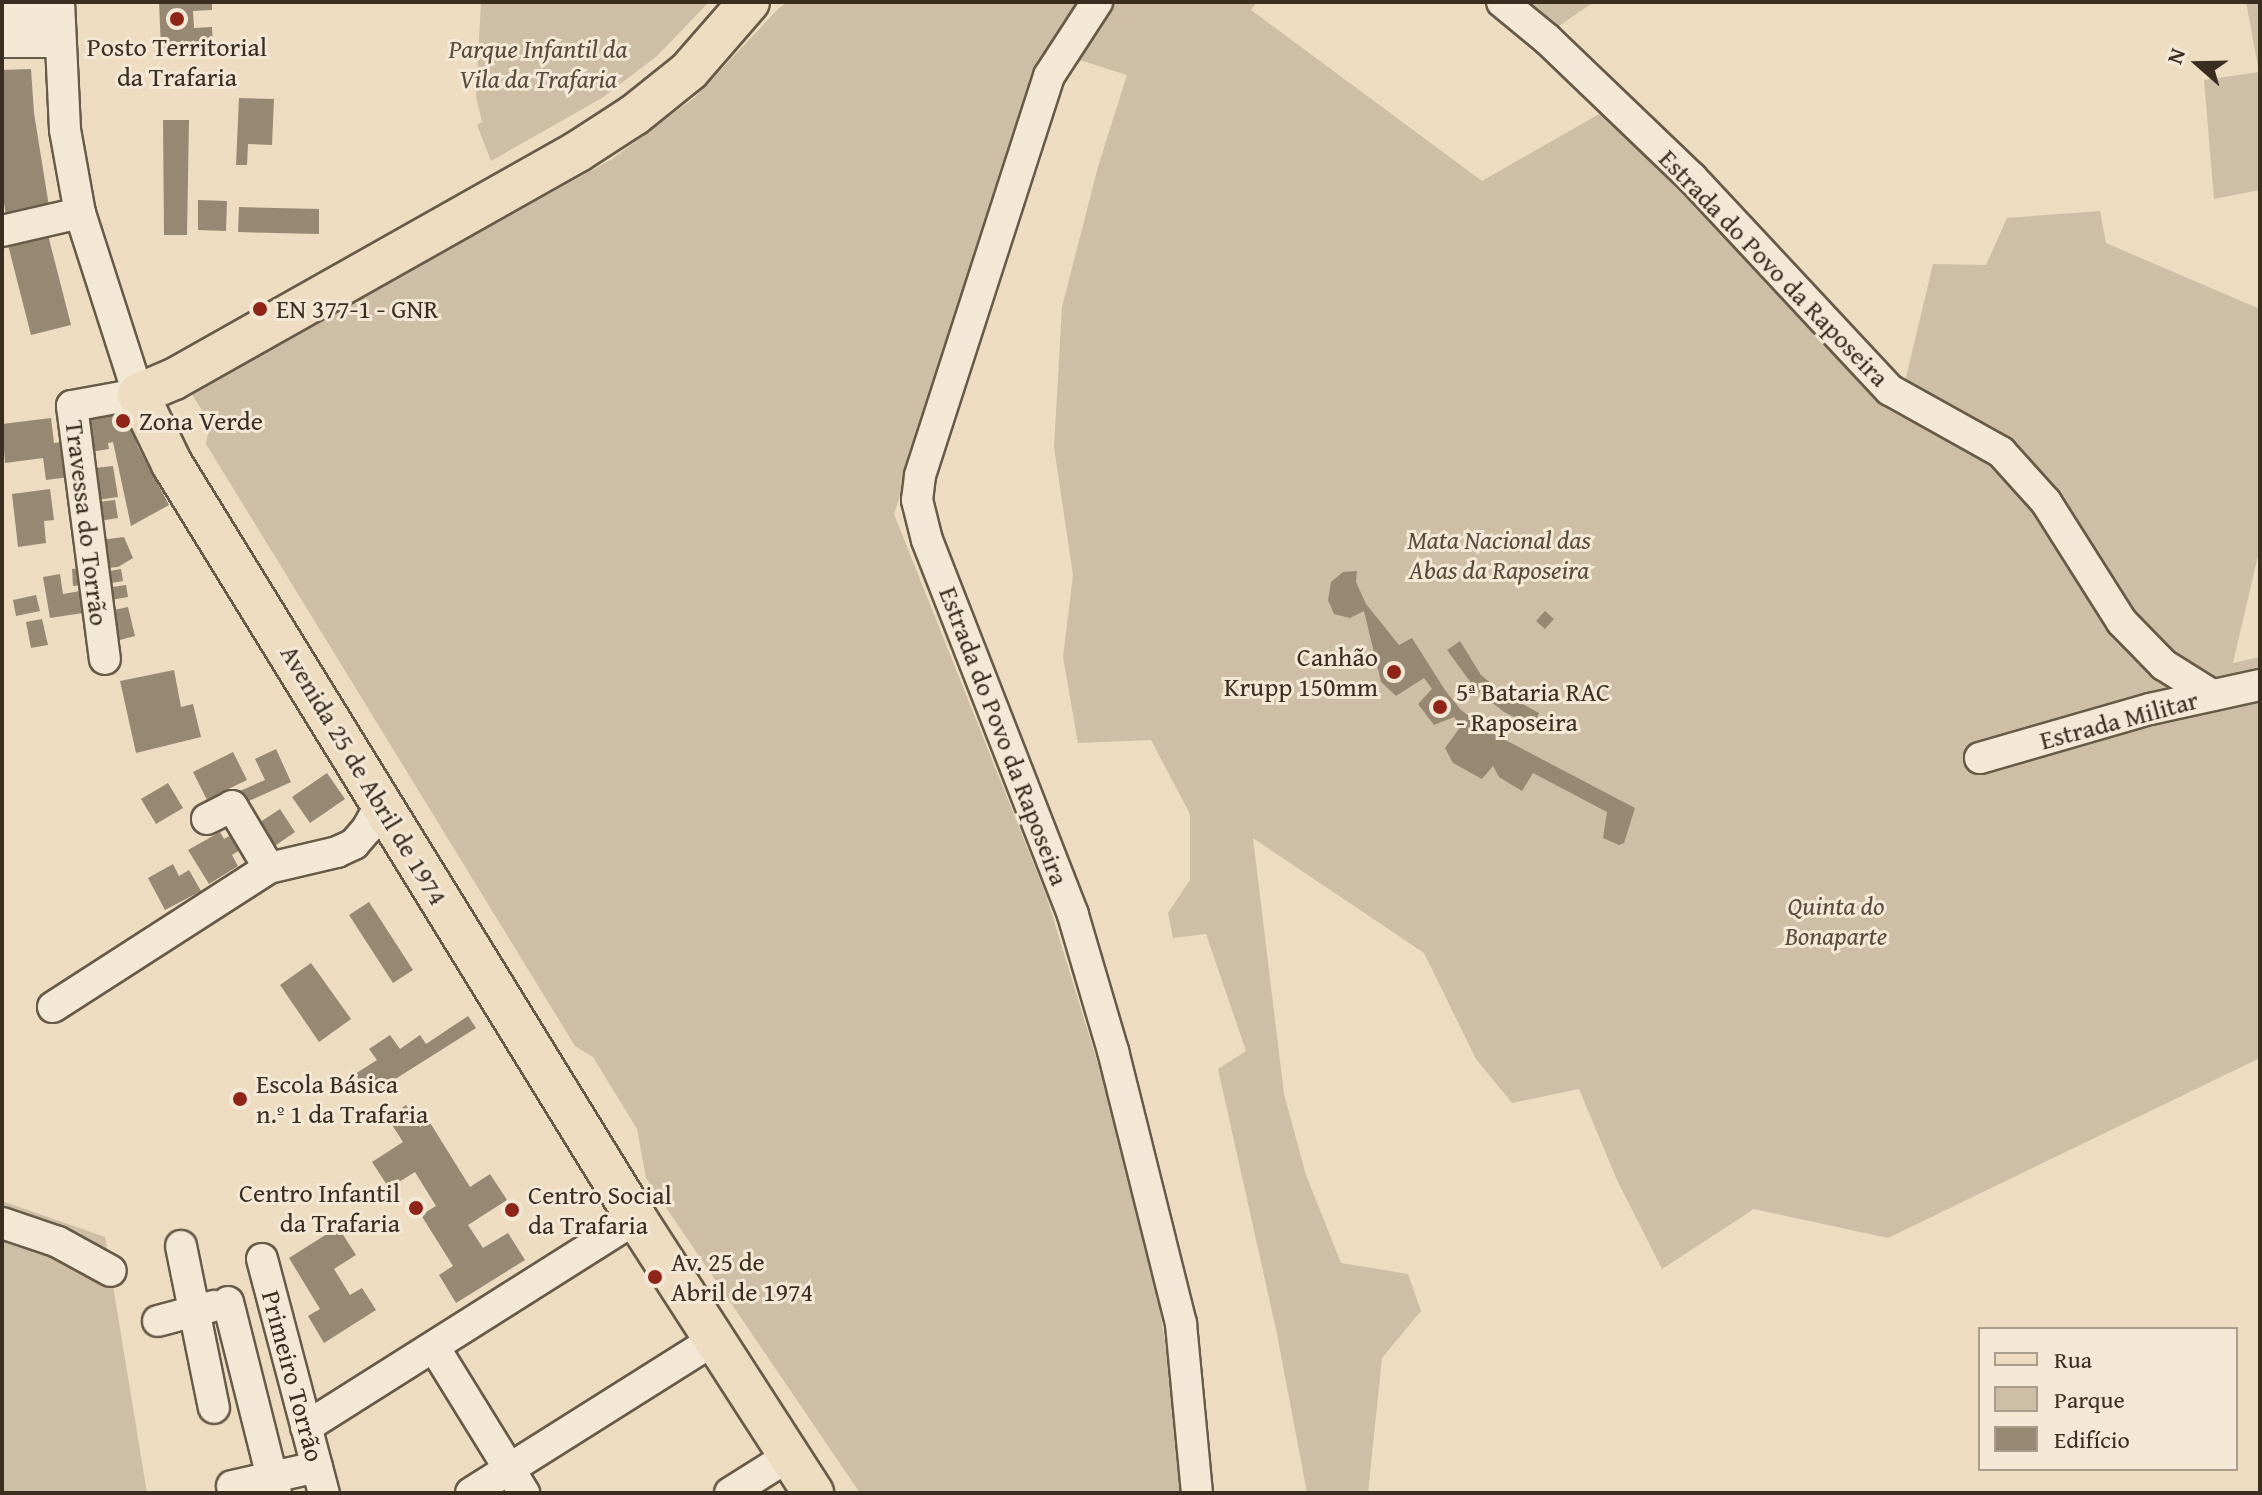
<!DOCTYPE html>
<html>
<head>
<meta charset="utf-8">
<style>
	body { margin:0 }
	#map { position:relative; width:2262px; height:1495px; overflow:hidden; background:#eddcc0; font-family:"Gentium Book Plus",serif }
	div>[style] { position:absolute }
	.green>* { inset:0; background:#cebea5 }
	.building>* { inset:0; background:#978873 }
	.roads { filter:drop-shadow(2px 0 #665a48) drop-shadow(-2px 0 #665a48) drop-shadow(0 2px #665a48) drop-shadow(0 -2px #665a48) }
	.minor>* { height:30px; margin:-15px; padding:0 15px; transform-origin:15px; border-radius:15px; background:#f3e8d6 }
	.major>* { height:40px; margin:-20px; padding:0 20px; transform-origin:20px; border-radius:20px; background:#eddcc0 }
	.dots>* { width:22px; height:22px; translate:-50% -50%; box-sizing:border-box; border:4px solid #f3e8d6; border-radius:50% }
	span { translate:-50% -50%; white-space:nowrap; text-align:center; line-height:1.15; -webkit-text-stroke:6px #f3e8d6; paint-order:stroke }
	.poi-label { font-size:26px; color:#392e20 }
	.left { translate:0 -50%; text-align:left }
	.right { translate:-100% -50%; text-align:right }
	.park-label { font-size:26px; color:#574b3b; font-style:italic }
	.street-label { font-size:26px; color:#392e20 }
	.frame { position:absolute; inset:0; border:4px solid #392e20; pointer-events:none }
	.legend { position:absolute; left:1978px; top:1327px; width:260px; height:144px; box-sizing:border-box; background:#f3e8d6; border:2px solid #a99e8d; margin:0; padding:10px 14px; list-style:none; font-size:24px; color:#392e20 }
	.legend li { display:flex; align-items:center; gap:16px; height:40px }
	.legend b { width:40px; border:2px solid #a99e8d }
	.north { position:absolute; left:2158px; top:24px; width:80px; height:80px; -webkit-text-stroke:6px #f3e8d6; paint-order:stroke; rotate:290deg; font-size:22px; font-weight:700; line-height:32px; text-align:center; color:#392e20 }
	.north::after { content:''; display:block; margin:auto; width:28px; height:36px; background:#392e20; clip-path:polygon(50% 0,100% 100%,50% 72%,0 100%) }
</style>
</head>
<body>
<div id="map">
	<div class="green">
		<i style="clip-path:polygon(481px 2px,709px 2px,657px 56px,602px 98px,491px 161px,477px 125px,482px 122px,476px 96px)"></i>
		<i style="clip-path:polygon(788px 2px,1257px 2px,1251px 10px,1482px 181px,1601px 113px,1899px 407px,1933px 264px,1986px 265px,2007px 218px,2100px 211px,2106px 243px,2260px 309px,2260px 547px,2233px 663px,2260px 657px,2260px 1058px,1888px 1238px,1754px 1209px,1662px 1269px,1617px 1180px,1579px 1089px,1512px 1103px,1476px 1059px,1424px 953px,1253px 838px,1284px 1094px,1306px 1175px,1341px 1263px,1408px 1274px,1421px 1311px,1382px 1358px,1368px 1493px,1307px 1493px,1277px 1334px,1218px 1069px,1246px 1051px,1206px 934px,1173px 938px,1168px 913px,1190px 880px,1190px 814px,1151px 740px,1078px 743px,1063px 657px,1073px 575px,1054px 447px,1062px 307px,1098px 167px,1127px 75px,1051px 51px,894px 514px,1046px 895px,1147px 1224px,1188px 1493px,860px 1493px,646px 1178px,637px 1129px,593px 1057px,575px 1046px,206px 444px,210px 423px,191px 393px,612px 159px,694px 98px,779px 8px)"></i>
		<i style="clip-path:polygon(1525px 2px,1594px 2px,1553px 30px)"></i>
		<i style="clip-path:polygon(2246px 2px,2260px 2px,2260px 190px,2214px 199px,2204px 80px,2259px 72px)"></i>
		<i style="clip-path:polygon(2px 1201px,105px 1237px,147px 1493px,2px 1493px)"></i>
	</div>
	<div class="building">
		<i style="clip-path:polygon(159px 2px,212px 2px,212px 10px,193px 11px,194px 28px,212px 27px,213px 46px,161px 48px)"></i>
		<i style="clip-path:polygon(31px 69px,34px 113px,51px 219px,8px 226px,2px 192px,2px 70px)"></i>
		<i style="clip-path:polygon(239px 98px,274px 99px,272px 145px,248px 144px,247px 165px,236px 165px)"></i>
		<i style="clip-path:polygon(163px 120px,189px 120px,187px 235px,164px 235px)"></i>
		<i style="clip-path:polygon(198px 200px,227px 201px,226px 231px,198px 230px)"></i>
		<i style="clip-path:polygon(239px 207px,319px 209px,319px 234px,238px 232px)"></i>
		<i style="clip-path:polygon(47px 231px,71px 325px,31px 335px,7px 241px)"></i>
		<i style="clip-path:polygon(123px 406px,138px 447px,169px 505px,131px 526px,113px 442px,108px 443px,109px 449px,84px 453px,79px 414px)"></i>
		<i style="clip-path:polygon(51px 418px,54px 443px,62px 442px,77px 476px,46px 480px,43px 458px,5px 463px,2px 424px)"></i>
		<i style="clip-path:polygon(113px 466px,118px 497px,90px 501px,86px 469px)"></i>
		<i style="clip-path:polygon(50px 489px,54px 520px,44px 521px,46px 543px,18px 547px,12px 494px)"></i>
		<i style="clip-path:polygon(115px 500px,118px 518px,93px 522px,90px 503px)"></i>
		<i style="clip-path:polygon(124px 537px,133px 558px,118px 567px,96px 569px,93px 541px)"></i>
		<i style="clip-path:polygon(90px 567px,91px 584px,73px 586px,72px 569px)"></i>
		<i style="clip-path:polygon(121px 569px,123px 581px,106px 584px,104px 572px)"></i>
		<i style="clip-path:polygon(1357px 571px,1356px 582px,1366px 604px,1399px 645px,1412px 638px,1445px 690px,1461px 710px,1490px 732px,1635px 808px,1624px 843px,1619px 845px,1603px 838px,1607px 812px,1533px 773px,1522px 791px,1499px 777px,1493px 766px,1482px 779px,1453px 763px,1445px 748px,1461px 726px,1454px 717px,1434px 725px,1418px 704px,1432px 689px,1424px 678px,1396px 696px,1381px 682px,1364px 611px,1350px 618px,1334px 614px,1328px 600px,1331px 582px,1343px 572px)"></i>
		<i style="clip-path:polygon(60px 574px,63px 594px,91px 589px,98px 631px,86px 633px,83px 613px,50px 618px,43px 577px)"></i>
		<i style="clip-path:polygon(126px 585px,128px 597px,111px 600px,99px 589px)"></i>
		<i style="clip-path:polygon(36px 595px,40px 611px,16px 616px,13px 600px)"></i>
		<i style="clip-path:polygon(128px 607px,135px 636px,116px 641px,109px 611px)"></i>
		<i style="clip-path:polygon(1545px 611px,1554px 619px,1545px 629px,1536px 621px)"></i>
		<i style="clip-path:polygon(42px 619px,48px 645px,31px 648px,26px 622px)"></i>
		<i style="clip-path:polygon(1460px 641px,1481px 675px,1504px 694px,1539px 713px,1534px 727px,1504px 712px,1477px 691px,1447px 650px)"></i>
		<i style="clip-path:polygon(174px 670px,181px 707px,193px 704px,201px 737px,136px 753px,120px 681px)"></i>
		<i style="clip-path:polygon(276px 749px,291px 782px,240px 805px,235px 793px,265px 780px,255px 759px)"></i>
		<i style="clip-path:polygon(233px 752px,247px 780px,220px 793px,224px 801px,211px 808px,193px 772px)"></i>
		<i style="clip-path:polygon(327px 773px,345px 799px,310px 823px,292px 797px)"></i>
		<i style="clip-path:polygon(168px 783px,183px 808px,156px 824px,141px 799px)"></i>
		<i style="clip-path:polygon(280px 809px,295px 832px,269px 850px,254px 826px)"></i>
		<i style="clip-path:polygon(220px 832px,224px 839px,231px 835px,240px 850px,232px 855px,238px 866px,209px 884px,188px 850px)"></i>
		<i style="clip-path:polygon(173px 864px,179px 876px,189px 870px,201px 891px,165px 910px,148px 878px)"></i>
		<i style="clip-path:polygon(369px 902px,413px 970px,393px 983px,349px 915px)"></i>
		<i style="clip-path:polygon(311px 963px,351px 1019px,319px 1042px,280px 985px)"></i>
		<i style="clip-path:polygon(468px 1016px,476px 1028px,370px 1095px,355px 1074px,377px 1060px,369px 1049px,390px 1035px,400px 1049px,420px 1035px,426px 1044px)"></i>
		<i style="clip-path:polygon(406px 1105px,420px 1127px,429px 1121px,470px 1187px,490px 1174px,507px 1200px,468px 1225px,483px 1248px,508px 1233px,525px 1260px,456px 1303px,439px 1275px,453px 1266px,421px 1215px,436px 1206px,415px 1172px,389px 1188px,372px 1162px,403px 1142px,387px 1117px)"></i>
		<i style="clip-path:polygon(338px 1227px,356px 1255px,334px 1269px,350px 1295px,362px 1288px,376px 1310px,324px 1343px,308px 1316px,320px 1309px,289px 1258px)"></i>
	</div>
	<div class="roads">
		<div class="minor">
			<i style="left:59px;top:2px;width:128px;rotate:87.3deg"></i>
			<i style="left:65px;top:130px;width:84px;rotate:79.8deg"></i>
			<i style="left:80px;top:213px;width:190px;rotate:72.2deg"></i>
			<i style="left:138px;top:394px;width:67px;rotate:169.7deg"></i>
			<i style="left:72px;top:406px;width:255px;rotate:82.6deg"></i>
			<i style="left:1097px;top:2px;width:88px;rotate:123deg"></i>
			<i style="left:1049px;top:76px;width:420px;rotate:107.9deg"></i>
			<i style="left:920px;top:476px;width:24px;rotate:97deg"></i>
			<i style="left:917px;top:500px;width:41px;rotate:76deg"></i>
			<i style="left:927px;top:540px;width:402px;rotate:68.7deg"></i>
			<i style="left:1073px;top:915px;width:142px;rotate:73.6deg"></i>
			<i style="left:1113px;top:1051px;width:281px;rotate:76deg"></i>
			<i style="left:1181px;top:1324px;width:170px;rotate:84.6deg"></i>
			<i style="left:1502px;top:2px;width:58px;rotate:39.4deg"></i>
			<i style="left:1547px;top:39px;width:201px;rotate:43.8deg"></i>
			<i style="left:1692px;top:178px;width:290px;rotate:47deg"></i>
			<i style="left:1890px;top:390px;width:127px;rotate:29.2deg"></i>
			<i style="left:2001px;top:452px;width:67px;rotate:48deg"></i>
			<i style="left:2046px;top:502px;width:142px;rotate:57.7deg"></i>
			<i style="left:2122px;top:622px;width:60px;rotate:45.7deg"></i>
			<i style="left:2164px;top:665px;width:57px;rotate:32deg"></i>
			<i style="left:2px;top:18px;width:55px;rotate:1deg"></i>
			<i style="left:2px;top:42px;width:56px"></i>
			<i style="left:2px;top:231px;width:80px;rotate:-13deg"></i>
			<i style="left:1980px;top:758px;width:177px;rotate:-16.1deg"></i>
			<i style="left:2150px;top:709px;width:113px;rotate:-12.3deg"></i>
			<i style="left:207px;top:819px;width:28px;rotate:-27deg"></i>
			<i style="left:232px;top:806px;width:72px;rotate:59.2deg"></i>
			<i style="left:53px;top:1007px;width:257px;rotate:-32.8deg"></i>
			<i style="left:269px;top:868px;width:70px;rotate:-13.2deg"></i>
			<i style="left:337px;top:852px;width:19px;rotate:-25deg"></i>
			<i style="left:354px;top:844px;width:20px;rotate:-49deg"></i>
			<i style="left:367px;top:829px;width:29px;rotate:-61deg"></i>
			<i style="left:2px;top:1223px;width:59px;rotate:18.7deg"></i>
			<i style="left:58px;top:1242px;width:60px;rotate:28.7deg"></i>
			<i style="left:181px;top:1246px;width:165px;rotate:78.5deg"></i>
			<i style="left:262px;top:1259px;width:242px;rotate:75.2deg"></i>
			<i style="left:228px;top:1302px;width:197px;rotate:75.9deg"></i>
			<i style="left:158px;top:1321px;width:58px;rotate:-15deg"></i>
			<i style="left:434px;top:1347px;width:172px;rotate:58.3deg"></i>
			<i style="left:306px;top:1427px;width:391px;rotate:-32.3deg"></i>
			<i style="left:232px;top:1486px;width:87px;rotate:-12.6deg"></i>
			<i style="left:471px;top:1493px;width:287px;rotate:-32.2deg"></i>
			<i style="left:730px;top:1493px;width:70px;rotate:-32.1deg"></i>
		</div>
		<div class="major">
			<i style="left:749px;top:2px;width:91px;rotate:131deg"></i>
			<i style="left:689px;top:71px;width:70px;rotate:141.3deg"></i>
			<i style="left:634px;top:115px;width:68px;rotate:147deg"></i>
			<i style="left:577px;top:152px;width:463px;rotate:150.6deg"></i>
			<i style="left:174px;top:379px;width:39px;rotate:157deg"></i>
			<i style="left:138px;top:394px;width:78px;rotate:64.1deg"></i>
			<i style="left:172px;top:464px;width:885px;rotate:58.39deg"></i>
			<i style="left:636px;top:1218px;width:327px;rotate:57.2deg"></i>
		</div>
	</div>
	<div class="dots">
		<i style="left:177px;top:19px;background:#8f2418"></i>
		<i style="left:260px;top:309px;background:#8f2418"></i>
		<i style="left:123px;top:421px;background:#8f2418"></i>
		<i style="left:1394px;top:672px;background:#8f2418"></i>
		<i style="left:1440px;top:707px;background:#8f2418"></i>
		<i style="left:240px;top:1099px;background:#8f2418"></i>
		<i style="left:416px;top:1208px;background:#8f2418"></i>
		<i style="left:512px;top:1210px;background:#8f2418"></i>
		<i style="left:655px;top:1277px;background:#8f2418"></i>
	</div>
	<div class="poi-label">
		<span style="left:177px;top:62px">Posto Territorial<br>da Trafaria</span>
		<span class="left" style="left:276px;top:309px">EN 377-1 - GNR</span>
		<span class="left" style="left:139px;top:421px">Zona Verde</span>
		<span class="right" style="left:1378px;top:672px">Canhão<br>Krupp 150mm</span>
		<span class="left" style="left:1456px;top:707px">5ª Bataria RAC<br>- Raposeira</span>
		<span class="left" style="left:256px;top:1099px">Escola Básica<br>n.º 1 da Trafaria</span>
		<span class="right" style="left:400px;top:1208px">Centro Infantil<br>da Trafaria</span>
		<span class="left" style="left:528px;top:1210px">Centro Social<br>da Trafaria</span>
		<span class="left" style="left:671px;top:1277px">Av. 25 de<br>Abril de 1974</span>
	</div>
	<div class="park-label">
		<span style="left:538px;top:64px">Parque Infantil da<br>Vila da Trafaria</span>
		<span style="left:1499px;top:555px">Mata Nacional das<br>Abas da Raposeira</span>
		<span style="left:1836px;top:921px">Quinta do<br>Bonaparte</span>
	</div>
	<div class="street-label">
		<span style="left:1774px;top:268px;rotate:46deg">Estrada do Povo da Raposeira</span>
		<span style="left:87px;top:523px;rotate:83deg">Travessa do Torrão</span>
		<span style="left:2119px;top:720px;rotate:-15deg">Estrada Militar</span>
		<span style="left:1004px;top:736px;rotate:69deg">Estrada do Povo da Raposeira</span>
		<span style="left:364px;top:775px;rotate:59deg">Avenida 25 de Abril de 1974</span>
		<span style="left:293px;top:1376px;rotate:75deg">Primeiro Torrão</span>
	</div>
	<div class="frame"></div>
	<ul class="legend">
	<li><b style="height:10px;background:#eddcc0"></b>Rua</li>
	<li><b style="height:22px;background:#cebea5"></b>Parque</li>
	<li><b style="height:22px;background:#978873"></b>Edifício</li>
	</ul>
	<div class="north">N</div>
</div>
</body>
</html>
